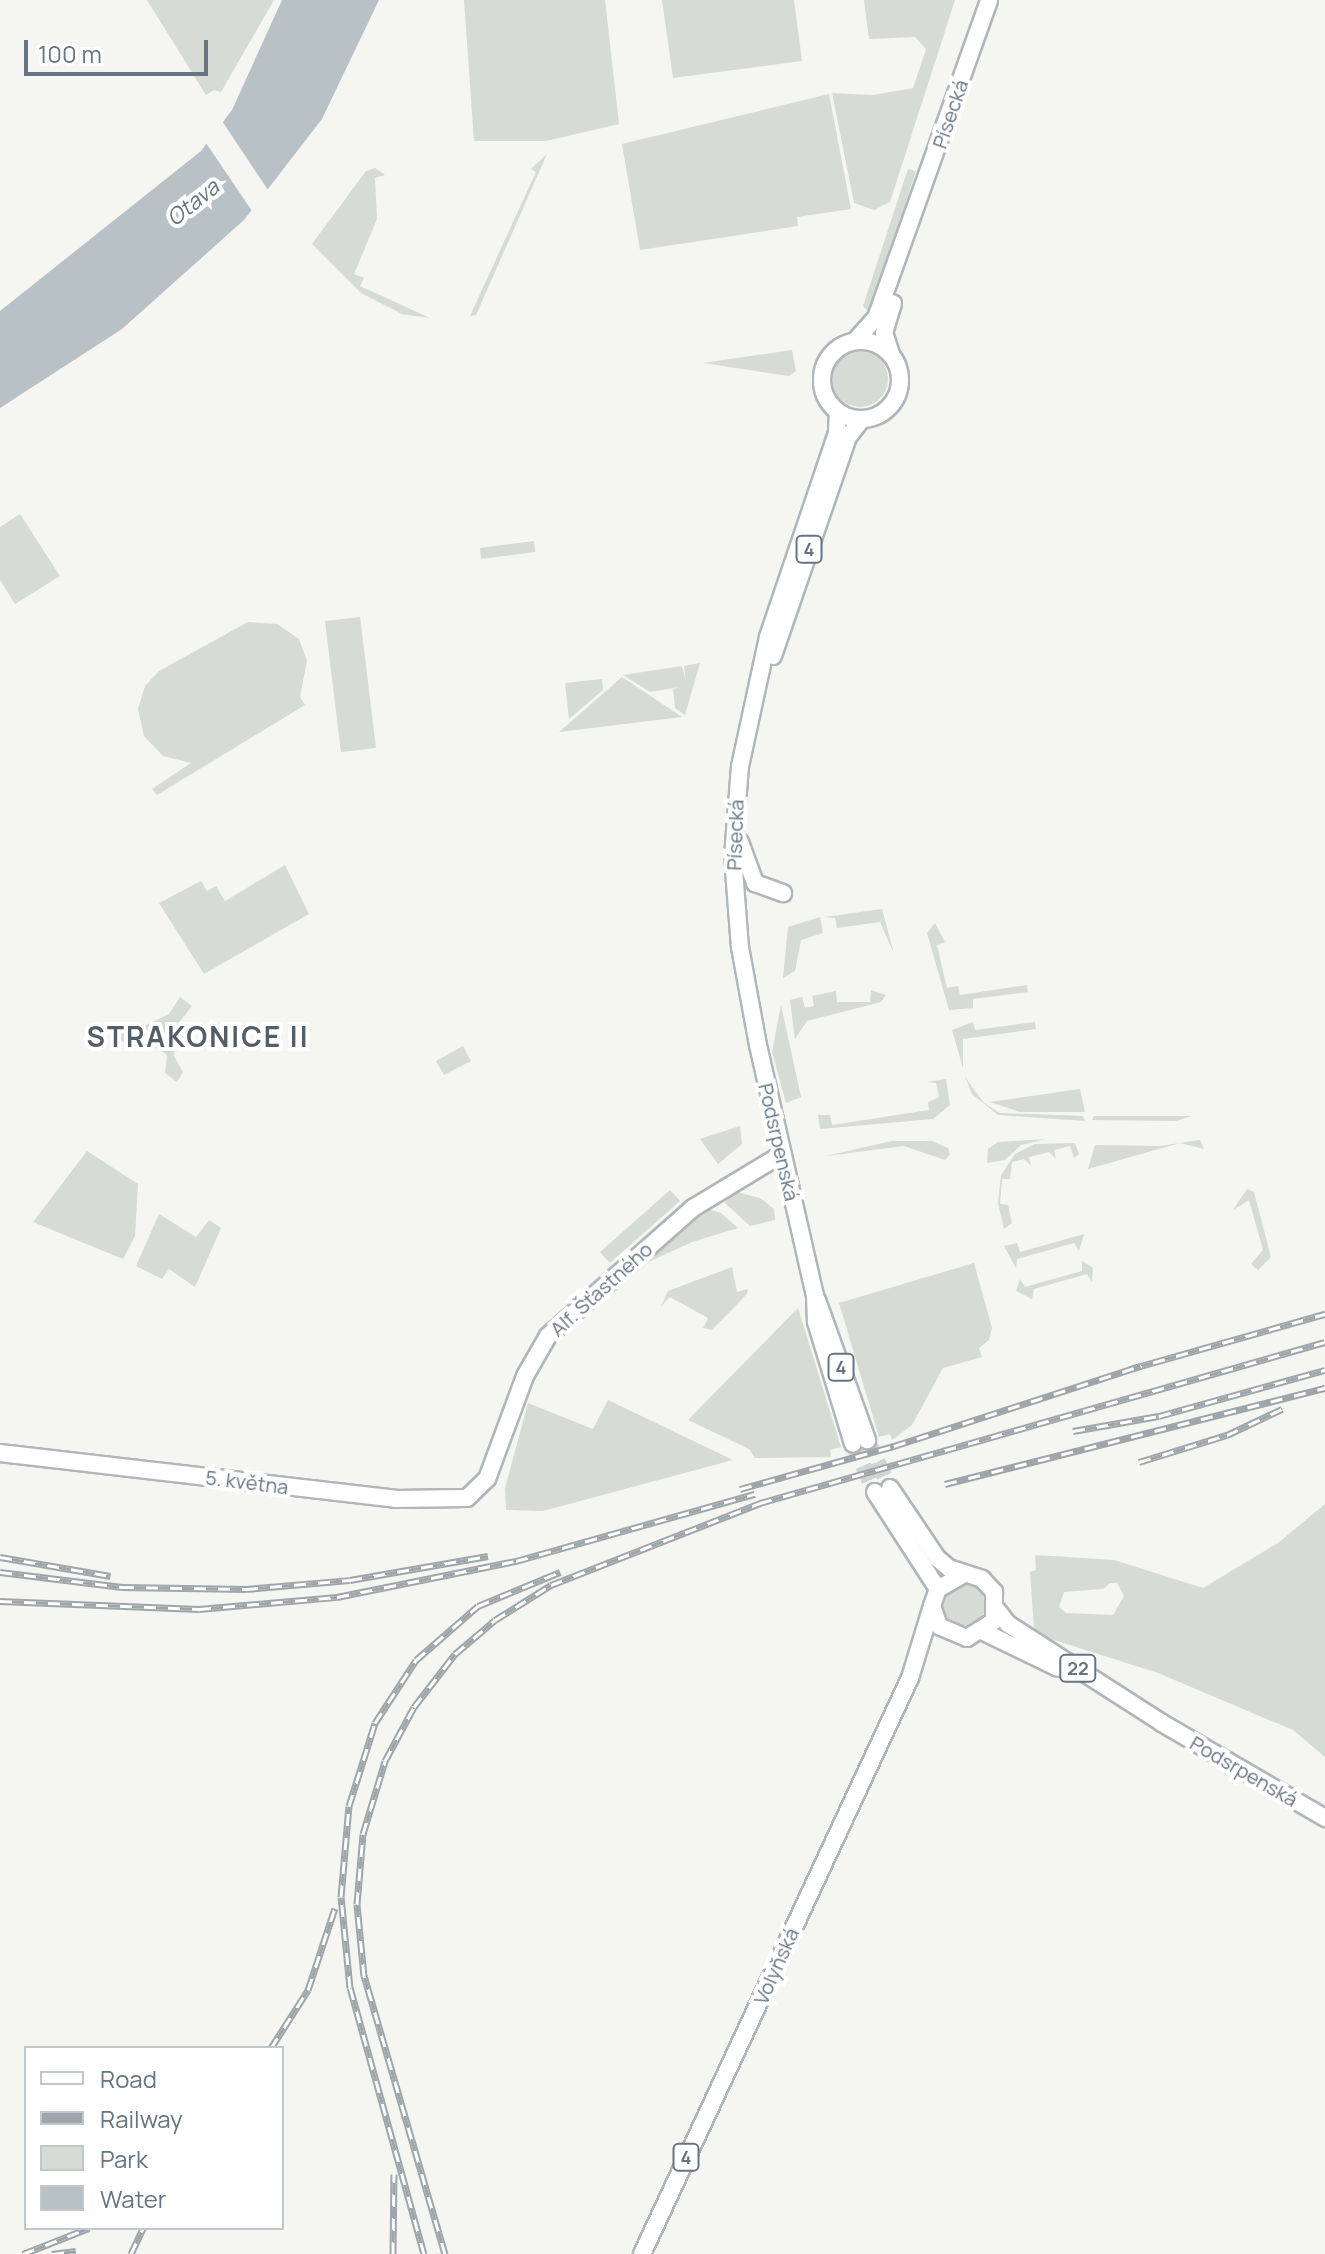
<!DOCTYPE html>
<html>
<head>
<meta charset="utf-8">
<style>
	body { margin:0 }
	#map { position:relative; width:1325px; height:2254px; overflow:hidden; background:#f5f5f1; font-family:Manrope,sans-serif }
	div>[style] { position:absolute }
	.green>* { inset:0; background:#d6dbd3 }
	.round { border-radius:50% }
	.water>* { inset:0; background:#b7c1c6 }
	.pier>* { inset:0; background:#f5f5f1 }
	.primary-tunnel>* { height:16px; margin-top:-8px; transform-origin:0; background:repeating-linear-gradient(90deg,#d1d5d5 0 16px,transparent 0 24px) }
	.roads { filter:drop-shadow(2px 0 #b0b6ba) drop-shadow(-2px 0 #b0b6ba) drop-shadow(0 2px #b0b6ba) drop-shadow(0 -2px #b0b6ba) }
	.secondary>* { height:16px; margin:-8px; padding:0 8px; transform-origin:8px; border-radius:8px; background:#fff }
	.primary>* { height:16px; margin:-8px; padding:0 8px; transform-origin:8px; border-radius:8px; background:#fff }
	.primary>.ring { margin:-8px; padding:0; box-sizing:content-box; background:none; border:16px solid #fff; border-radius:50% }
	.rail>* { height:7px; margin-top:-3.5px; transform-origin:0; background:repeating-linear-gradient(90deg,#fff 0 12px,#9fa6aa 0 24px); box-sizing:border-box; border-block:2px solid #9fa6aa }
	span { translate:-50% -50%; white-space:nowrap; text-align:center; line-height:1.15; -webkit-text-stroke:8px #fff; paint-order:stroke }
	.shield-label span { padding:2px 6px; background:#fff; border:2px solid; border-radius:6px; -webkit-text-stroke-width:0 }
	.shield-label { font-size:18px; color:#657581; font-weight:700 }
	.street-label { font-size:20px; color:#657581 }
	.water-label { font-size:22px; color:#61767e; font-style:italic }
	.district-label { font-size:28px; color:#535e66; font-weight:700; letter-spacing:2px }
	.legend { position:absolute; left:24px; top:2046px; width:260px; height:184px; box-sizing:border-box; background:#fff; border:2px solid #c1c8cd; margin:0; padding:10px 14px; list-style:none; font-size:24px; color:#657581 }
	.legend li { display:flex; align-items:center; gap:16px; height:40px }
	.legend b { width:40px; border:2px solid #c1c8cd }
	.scale { position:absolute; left:24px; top:40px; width:184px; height:36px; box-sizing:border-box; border:4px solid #657581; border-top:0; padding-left:10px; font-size:24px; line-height:28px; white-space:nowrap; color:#657581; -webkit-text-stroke:6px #fff; paint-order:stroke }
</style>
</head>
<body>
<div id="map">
	<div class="green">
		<i style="clip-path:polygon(147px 0,274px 0,221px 92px,214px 90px,206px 95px)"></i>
		<i style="clip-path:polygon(464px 0,605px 0,619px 124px,546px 141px,474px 141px)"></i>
		<i style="clip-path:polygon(662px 0,794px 0,802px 61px,673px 78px)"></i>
		<i style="clip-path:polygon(864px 0,955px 0,890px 202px,874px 210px,854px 203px,832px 93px,873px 95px,913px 88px,926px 49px,915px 37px,869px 39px)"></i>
		<i style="clip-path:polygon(829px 94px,851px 209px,797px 217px,798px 226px,640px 250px,622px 144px)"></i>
		<i style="clip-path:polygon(547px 154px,476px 315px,470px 316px,536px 172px,531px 169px)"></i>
		<i style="clip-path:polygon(375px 168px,385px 175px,375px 178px,377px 219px,354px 274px,364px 278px,360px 286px,430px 318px,402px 314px,361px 293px,312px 244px,366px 171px)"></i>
		<i style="clip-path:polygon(908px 169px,916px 171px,870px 314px,863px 306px)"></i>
		<i style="clip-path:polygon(792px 350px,796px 371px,789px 376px,703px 363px)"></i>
		<i class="round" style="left:832px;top:351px;width:56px;height:56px"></i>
		<i style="clip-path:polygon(20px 514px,60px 576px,15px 604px,0 580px,0 527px)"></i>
		<i style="clip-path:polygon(534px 541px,535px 552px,481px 559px,480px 548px)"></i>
		<i style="clip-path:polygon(360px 617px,376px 748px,341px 752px,325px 621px)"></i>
		<i style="clip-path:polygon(248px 622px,277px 624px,299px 639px,307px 661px,300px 697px,305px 705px,157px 795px,152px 789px,191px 763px,163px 756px,144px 736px,138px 709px,145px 686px,159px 671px)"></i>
		<i style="clip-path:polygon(700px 663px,685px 715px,675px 708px,673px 689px,680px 687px,650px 692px,623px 675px,682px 666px,686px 681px,684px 666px)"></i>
		<i style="clip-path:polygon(622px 677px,682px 717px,559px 732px)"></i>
		<i style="clip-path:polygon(602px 679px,603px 690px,569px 719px,565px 683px)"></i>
		<i style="clip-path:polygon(285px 865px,309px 914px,204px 974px,159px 903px,201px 881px,207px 891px,216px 886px,225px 901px)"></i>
		<i style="clip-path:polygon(882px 909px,894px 954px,880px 922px,837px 928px,835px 918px,824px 917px)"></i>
		<i style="clip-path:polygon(820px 917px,823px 933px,801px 940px,795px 971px,783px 978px,788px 927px)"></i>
		<i style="clip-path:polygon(935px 923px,945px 942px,937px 945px,947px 988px,958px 986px,960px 995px,1027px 985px,1028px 992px,973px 999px,973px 1008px,949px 1010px,927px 933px)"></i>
		<i style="clip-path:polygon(871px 990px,886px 995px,881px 1002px,807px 1021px,795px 1039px,790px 1000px,802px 997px,805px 1008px,814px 1006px,812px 996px,836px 991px,837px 1002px,870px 1002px)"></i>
		<i style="clip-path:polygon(180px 997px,192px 1006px,178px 1024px,174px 1056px,183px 1072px,177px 1082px,165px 1073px,167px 1055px,155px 1047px,165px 1039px,164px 1032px,156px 1032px,151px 1044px,139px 1036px,123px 1042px,112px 1035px,120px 1026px,138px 1029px,169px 1014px)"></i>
		<i style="clip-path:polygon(781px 1005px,801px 1097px,786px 1103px,772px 1052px)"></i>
		<i style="clip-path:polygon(973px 1022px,975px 1030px,1035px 1022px,1036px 1029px,963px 1039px,963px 1068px,952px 1030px)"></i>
		<i style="clip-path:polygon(463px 1046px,471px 1061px,444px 1075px,436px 1061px)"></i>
		<i style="clip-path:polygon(965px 1077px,984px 1103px,1000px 1113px,1083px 1116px,1085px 1121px,998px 1115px,972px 1094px)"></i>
		<i style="clip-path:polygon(946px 1079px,950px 1105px,933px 1119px,820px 1129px,818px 1115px,830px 1115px,832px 1125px,929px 1110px,928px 1102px,939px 1097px,936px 1083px,927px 1082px)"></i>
		<i style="clip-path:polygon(1080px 1089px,1085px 1112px,1020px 1112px,990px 1102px)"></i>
		<i style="clip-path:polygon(1094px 1116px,1192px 1116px,1176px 1121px,1092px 1120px)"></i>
		<i style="clip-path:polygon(740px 1126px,742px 1144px,718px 1164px,700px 1139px)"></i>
		<i style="clip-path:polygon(1046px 1139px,1021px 1145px,1005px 1160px,987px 1163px,988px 1149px,998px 1142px)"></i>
		<i style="clip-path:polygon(1200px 1140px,1204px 1149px,1180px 1143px,1088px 1169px,1095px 1145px,1160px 1146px)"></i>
		<i style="clip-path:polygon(892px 1141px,932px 1141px,948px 1148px,950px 1154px,945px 1160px,904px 1146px,826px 1156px)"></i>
		<i style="clip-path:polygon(1034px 1144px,1075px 1143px,1079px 1154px,1074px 1158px,1070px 1146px,1054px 1150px,1056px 1159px,1049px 1152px,1029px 1157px,1031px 1166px,1024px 1159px,1012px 1162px,1010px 1179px,1002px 1179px,1000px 1204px,1008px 1205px,1012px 1223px,1004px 1229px,998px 1203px,1001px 1175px,1015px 1154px)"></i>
		<i style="clip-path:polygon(87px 1151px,138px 1184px,135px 1236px,123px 1259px,33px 1222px)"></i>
		<i style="clip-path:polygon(1247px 1189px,1254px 1192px,1271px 1257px,1258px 1270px,1251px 1264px,1263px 1250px,1249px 1200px,1233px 1210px)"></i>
		<i style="clip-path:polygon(670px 1190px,680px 1201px,610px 1263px,600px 1252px)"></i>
		<i style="clip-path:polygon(733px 1191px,760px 1198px,774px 1209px,775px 1220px,750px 1226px,725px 1203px)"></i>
		<i style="clip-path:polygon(708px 1209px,721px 1213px,738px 1228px,692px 1242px,629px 1271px)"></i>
		<i style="clip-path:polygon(159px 1214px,196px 1237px,209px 1220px,221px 1228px,195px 1287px,169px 1269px,162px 1279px,136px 1266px)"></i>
		<i style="clip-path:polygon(1084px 1234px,1079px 1251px,1074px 1243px,1017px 1259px,1016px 1268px,1004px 1246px,1017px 1243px,1020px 1252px)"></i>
		<i style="clip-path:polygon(1082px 1261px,1093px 1268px,1092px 1282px,1087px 1274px,1034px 1289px,1032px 1299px,1016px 1291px,1020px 1279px,1025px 1287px,1082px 1271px)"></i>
		<i style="clip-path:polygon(974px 1263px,992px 1328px,989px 1340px,979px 1348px,982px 1357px,943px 1368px,912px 1425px,892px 1440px,890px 1434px,879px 1437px,839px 1303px)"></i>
		<i style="clip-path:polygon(732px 1267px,737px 1292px,748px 1289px,747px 1294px,712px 1330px,703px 1328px,708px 1318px,670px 1297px,661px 1306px,668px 1291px)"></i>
		<i style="clip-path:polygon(798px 1308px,841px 1447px,830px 1450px,831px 1457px,755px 1458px,749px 1449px,688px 1420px)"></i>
		<i style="clip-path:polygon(608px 1400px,733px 1460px,543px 1511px,506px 1510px,505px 1488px,528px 1403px,593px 1429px)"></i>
		<i style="clip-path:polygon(evenodd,1325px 1504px,1325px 1757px,1293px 1730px,1158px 1673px,1051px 1639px,1034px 1628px,1030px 1572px,1036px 1570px,1035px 1555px,1114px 1560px,1203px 1588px,1278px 1543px,1325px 1504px,1110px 1583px,1117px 1583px,1124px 1596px,1113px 1615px,1066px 1613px,1059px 1607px,1064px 1592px,1103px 1589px,1110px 1583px)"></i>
		<i class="round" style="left:941px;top:1584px;width:44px;height:44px"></i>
	</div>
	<div class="water">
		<i style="clip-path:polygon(282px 0,379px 0,322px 119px,244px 220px,122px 329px,0 408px,0 311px,201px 151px,232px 110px)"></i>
	</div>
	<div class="pier">
		<i style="clip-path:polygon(220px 118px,270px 193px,254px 214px,204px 140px)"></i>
	</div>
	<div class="primary-tunnel">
		<i style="left:867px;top:1440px;width:53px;rotate:64.4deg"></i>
		<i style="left:853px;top:1444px;width:53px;rotate:65.4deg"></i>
	</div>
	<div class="roads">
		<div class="secondary">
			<i style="left:0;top:1453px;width:398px;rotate:6.6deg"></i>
			<i style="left:395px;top:1499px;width:72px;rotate:-0.8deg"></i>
			<i style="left:467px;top:1498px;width:28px;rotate:-44deg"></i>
			<i style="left:487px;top:1479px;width:110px;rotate:-69.7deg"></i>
			<i style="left:525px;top:1376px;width:46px;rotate:-60.1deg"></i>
			<i style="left:548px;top:1336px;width:193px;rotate:-41.4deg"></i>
			<i style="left:693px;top:1208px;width:104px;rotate:-31.2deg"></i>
		</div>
		<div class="primary">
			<i style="left:855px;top:341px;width:31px;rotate:-48deg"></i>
			<i style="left:876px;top:318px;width:337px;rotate:-70.4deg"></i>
			<i class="ring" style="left:822px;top:341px;width:62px;height:62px"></i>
			<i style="left:891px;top:354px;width:22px;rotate:-108deg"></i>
			<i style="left:884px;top:333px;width:31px;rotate:-73deg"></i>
			<i style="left:838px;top:412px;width:21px;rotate:93deg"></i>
			<i style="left:837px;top:433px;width:215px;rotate:108.7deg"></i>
			<i style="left:768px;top:637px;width:132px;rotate:102.2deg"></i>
			<i style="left:740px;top:766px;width:91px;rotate:94.4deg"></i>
			<i style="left:733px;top:857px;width:90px;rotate:85.6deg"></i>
			<i style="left:740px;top:947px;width:100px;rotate:79.6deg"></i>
			<i style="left:758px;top:1045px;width:256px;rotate:77.2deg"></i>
			<i style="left:815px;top:1295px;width:27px;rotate:88deg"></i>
			<i style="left:816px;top:1322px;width:127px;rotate:73.1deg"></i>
			<i style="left:773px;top:656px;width:231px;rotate:-71.1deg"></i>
			<i style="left:848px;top:437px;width:23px;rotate:-52deg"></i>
			<i style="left:740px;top:842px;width:44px;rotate:69.9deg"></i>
			<i style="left:755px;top:883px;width:30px;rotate:20deg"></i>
			<i style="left:817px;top:1300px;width:149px;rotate:70.3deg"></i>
			<i style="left:890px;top:1488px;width:84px;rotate:56.1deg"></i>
			<i style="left:937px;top:1558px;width:16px;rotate:40deg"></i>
			<i style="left:949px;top:1568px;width:35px;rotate:18deg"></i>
			<i style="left:982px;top:1579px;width:18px;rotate:47deg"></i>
			<i style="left:994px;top:1592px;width:29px;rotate:90deg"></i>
			<i style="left:994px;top:1621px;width:32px;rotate:148deg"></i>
			<i style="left:967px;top:1638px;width:30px;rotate:-157deg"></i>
			<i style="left:939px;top:1626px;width:21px;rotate:-109deg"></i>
			<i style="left:932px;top:1606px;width:18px;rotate:-71deg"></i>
			<i style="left:938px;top:1589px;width:30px;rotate:-30deg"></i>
			<i style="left:875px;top:1492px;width:116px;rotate:57deg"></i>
			<i style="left:997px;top:1610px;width:18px;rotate:52deg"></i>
			<i style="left:1008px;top:1624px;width:183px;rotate:32.7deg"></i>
			<i style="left:1162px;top:1723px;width:189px;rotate:30.2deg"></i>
			<i style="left:984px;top:1632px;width:82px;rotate:25.9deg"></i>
			<i style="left:642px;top:2254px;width:635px;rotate:-65.05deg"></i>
			<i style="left:910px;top:1678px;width:75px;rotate:-73deg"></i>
		</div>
	</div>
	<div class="rail">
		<i style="left:1130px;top:1369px;width:203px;rotate:-15.8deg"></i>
		<i style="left:1073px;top:1431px;width:87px;rotate:-9.9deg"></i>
		<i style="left:1159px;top:1416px;width:172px;rotate:-15.5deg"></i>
		<i style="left:1139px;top:1462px;width:92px;rotate:-17.1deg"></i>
		<i style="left:1227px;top:1435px;width:61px;rotate:-25.3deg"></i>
		<i style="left:945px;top:1484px;width:392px;rotate:-14.2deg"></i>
		<i style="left:740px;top:1489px;width:160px;rotate:-15.6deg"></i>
		<i style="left:894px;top:1446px;width:259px;rotate:-18deg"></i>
		<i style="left:0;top:1557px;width:112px;rotate:9.8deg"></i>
		<i style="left:0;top:1572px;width:123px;rotate:7deg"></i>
		<i style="left:122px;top:1587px;width:124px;rotate:0.9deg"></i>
		<i style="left:246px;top:1589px;width:104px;rotate:-4.9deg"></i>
		<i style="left:350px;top:1580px;width:140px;rotate:-9.9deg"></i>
		<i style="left:0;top:1601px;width:199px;rotate:2.3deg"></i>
		<i style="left:199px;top:1609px;width:139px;rotate:-5deg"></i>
		<i style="left:337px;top:1597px;width:183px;rotate:-11.4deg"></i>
		<i style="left:516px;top:1561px;width:248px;rotate:-15.7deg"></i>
		<i style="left:271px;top:2048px;width:69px;rotate:-57.5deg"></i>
		<i style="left:308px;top:1990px;width:86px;rotate:-71.8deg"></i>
		<i style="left:23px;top:2254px;width:71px;rotate:-21.5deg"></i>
		<i style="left:52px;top:2254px;width:24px;rotate:-7deg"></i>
		<i style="left:131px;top:2254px;width:29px;rotate:-65deg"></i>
		<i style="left:393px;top:2254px;width:80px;rotate:-89.3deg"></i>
		<i style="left:424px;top:2254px;width:276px;rotate:-105.5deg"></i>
		<i style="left:350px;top:1988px;width:91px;rotate:-95.6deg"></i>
		<i style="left:341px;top:1897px;width:91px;rotate:-85deg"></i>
		<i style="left:349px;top:1806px;width:87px;rotate:-72.6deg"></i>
		<i style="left:375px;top:1723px;width:75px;rotate:-56.9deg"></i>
		<i style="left:416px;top:1660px;width:82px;rotate:-41.1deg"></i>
		<i style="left:478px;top:1606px;width:89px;rotate:-22.5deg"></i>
		<i style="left:445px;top:2254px;width:290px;rotate:-106.2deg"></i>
		<i style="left:364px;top:1976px;width:72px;rotate:-95.6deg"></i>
		<i style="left:357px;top:1904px;width:70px;rotate:-85.1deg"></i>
		<i style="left:363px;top:1834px;width:76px;rotate:-73.2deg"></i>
		<i style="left:385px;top:1761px;width:61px;rotate:-61.8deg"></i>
		<i style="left:414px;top:1707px;width:67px;rotate:-52.3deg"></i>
		<i style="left:455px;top:1654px;width:52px;rotate:-40.4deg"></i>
		<i style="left:495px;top:1620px;width:66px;rotate:-32deg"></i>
		<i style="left:551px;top:1585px;width:225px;rotate:-21.4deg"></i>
		<i style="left:760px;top:1503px;width:587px;rotate:-15.91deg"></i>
	</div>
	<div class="shield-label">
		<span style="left:809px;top:549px">4</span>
		<span style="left:841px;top:1367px">4</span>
		<span style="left:1078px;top:1668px">22</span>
		<span style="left:686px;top:2157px">4</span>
	</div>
	<div class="street-label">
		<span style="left:950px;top:114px;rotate:-71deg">Písecká</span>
		<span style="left:735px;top:835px;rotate:-88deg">Písecká</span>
		<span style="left:779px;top:1142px;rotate:77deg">Podsrpenská</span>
		<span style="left:601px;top:1289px;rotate:-42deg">Alf. Šťastného</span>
		<span style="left:247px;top:1482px;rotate:7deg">5. května</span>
		<span style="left:1244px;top:1771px;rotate:30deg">Podsrpenská</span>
		<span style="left:776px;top:1966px;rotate:-66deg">Volyňská</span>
	</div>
	<div class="water-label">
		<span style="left:193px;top:203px;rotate:-39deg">Otava</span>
	</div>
	<div class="district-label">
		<span style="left:198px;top:1036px">STRAKONICE II</span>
	</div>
	<ul class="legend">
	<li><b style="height:10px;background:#fff"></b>Road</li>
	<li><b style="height:10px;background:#9fa6aa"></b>Railway</li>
	<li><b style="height:22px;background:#d6dbd3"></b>Park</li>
	<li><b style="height:22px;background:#b7c1c6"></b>Water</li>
	</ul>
	<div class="scale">100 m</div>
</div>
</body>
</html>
